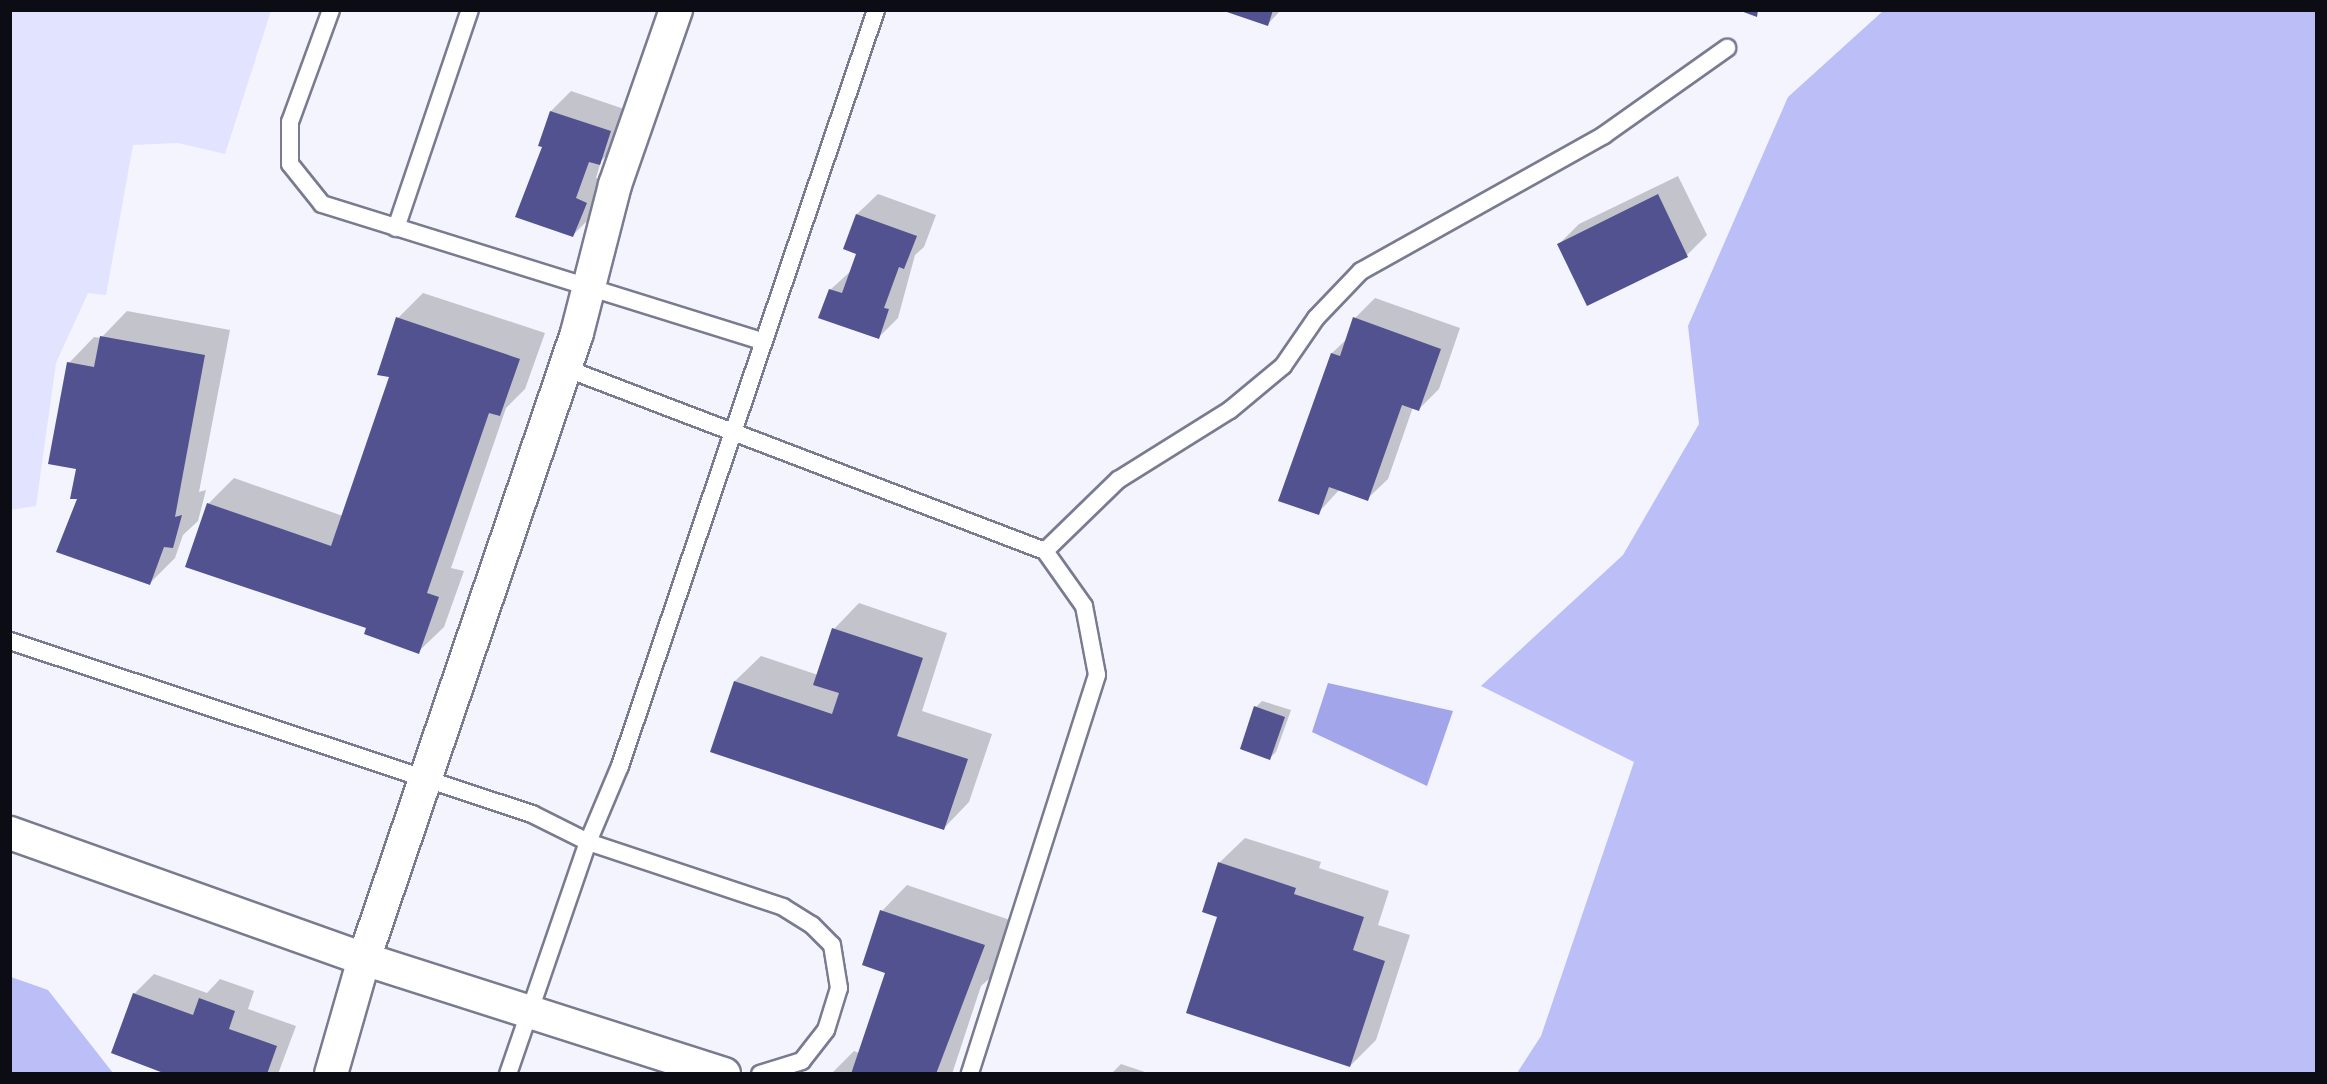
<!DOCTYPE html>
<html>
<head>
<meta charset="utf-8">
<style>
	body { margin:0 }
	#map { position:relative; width:2327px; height:1084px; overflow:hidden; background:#f3f4fe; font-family:Rubik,sans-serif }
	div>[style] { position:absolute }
	.green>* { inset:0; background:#e2e4ff }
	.forest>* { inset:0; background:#bcbff7 }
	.water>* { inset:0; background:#a3a5eb }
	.shadow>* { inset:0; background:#0003 }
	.building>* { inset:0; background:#525290 }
	.roads { filter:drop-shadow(2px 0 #797b90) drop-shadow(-2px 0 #797b90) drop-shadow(0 2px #797b90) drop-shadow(0 -2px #797b90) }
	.lane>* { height:16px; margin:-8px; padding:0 8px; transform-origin:8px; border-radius:8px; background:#fff }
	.street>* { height:32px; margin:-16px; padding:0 16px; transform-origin:16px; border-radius:16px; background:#fff }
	span { translate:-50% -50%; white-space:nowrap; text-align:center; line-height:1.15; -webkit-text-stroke:6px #fff; paint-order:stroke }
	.frame { position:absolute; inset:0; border:12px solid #0c0c14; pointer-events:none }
</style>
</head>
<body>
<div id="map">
	<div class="green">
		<i style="clip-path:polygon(11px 10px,271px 11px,225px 154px,178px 143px,133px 145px,106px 295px,88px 293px,56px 363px,36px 506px,11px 510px)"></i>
	</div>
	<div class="forest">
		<i style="clip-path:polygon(1883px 11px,2316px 11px,2316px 1073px,1517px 1073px,1541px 1036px,1634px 762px,1481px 686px,1623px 555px,1699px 424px,1688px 326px,1788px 97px)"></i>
		<i style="clip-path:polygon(11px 977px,48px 990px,113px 1073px,11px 1073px)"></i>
	</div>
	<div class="water">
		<i style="clip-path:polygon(1328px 683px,1453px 711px,1427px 786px,1312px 732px)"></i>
	</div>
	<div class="shadow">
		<i style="clip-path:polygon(1224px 10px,1281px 10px,1268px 24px)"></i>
		<i style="clip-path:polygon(571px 91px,630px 111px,619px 143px,601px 161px,596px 178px,606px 183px,593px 215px,573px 235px,544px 146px,551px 111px)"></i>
		<i style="clip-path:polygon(1678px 176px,1707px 235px,1687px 255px,1588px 304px,1559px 244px,1579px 224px)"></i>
		<i style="clip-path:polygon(878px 194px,936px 215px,924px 247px,915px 255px,898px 318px,878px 338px,830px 290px,852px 270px,858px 253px,845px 248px,857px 214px)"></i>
		<i style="clip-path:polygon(423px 293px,545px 333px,525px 389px,506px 408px,451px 568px,464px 571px,444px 627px,418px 652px,368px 627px,208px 504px,234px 478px,343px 516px,391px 376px,398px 318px)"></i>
		<i style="clip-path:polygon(1375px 298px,1460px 328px,1439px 389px,1419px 409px,1413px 407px,1388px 479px,1367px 499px,1340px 489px,1318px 513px,1332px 353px,1348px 338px,1355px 318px)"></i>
		<i style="clip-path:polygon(127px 311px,230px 330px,199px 492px,206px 490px,198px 521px,183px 535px,175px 558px,149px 584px,79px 497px,69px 363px,94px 337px,101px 338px)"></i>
		<i style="clip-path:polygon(859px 603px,947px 633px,922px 711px,992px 734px,969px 802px,944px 828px,712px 751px,735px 681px,761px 656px,818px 675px,834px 629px)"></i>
		<i style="clip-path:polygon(1262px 701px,1291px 710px,1276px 752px,1270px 758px,1256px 707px)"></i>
		<i style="clip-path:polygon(1245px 838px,1321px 862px,1319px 868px,1389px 891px,1378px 925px,1410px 935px,1376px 1040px,1350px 1066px,1219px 916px,1219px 863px)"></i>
		<i style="clip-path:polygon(907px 885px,1010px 920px,990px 978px,981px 986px,952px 1074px,831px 1074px,854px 1051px,859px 1053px,886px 972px,882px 911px)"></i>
		<i style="clip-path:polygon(154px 974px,207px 993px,220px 979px,254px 991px,248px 1009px,296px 1026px,278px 1074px,170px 1074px,134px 994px)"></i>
		<i style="clip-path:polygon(1121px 1064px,1151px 1074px,1111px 1074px)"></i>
	</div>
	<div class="building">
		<i style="clip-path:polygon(1221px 10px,1273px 10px,1268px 26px)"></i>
		<i style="clip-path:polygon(1738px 10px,1758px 10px,1757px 17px)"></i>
		<i style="clip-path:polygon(550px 111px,611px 131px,600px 165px,589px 162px,576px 198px,587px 203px,573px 237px,515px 217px,542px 147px,538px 146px)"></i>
		<i style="clip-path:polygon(1658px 194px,1688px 257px,1587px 306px,1557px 244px)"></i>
		<i style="clip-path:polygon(856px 214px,917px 236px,904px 269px,899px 267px,884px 308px,889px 309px,879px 339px,818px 318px,829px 289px,842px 293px,856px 254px,843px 249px)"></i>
		<i style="clip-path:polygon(396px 317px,520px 359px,500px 416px,489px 413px,427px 593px,439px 597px,419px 654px,364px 634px,366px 628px,185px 567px,207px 503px,331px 546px,389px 377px,377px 375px)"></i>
		<i style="clip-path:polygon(1353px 317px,1441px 349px,1419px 411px,1402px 405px,1368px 501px,1329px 487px,1319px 515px,1278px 501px,1331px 353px,1340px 356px)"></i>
		<i style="clip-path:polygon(100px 336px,205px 355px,175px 517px,182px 515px,173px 548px,164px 547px,150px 585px,56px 552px,77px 499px,70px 499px,76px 469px,48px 464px,67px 362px,94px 367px)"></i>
		<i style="clip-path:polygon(832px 628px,923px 658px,897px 736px,968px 759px,944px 830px,710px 752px,734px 681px,832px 714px,839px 693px,813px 685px)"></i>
		<i style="clip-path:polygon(1254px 706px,1285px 717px,1270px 760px,1240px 749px)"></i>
		<i style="clip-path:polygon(1218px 862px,1296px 888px,1294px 894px,1364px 917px,1353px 950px,1385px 961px,1350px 1067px,1186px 1013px,1217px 917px,1202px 912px)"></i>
		<i style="clip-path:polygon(880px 910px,985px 945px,936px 1074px,851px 1074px,885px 973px,862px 965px)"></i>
		<i style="clip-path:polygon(133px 993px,193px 1015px,199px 998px,235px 1011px,229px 1029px,277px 1046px,267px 1074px,166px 1074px,111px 1053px)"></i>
	</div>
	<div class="roads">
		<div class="lane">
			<i style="left:331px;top:10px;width:119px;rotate:110.1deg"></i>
			<i style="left:290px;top:122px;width:42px;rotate:90deg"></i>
			<i style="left:290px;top:164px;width:51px;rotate:51.3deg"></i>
			<i style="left:322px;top:204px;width:462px;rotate:17.3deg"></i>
			<i style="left:396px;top:228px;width:230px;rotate:-71.3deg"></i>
			<i style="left:565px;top:368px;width:514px;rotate:20.87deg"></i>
			<i style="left:1045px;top:551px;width:67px;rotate:54.7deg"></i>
			<i style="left:1084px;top:606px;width:70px;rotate:79.3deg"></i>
			<i style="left:1097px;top:675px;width:419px;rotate:107.7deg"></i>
			<i style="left:1045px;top:551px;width:102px;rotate:-44.2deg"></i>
			<i style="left:1118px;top:480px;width:132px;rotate:-32deg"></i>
			<i style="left:1230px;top:410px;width:69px;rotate:-39.7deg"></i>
			<i style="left:1283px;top:366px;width:58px;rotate:-55.5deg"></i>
			<i style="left:1316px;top:318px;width:65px;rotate:-46.2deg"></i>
			<i style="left:1361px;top:271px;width:278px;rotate:-29.2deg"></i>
			<i style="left:1604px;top:135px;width:151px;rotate:-35.3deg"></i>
			<i style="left:10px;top:641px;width:550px;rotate:18.34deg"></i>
			<i style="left:532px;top:814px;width:63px;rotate:26.6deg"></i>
			<i style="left:588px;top:842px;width:206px;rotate:18.4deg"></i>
			<i style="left:783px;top:907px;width:34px;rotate:32deg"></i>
			<i style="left:812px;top:925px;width:28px;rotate:45deg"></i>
			<i style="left:832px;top:945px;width:44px;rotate:80.8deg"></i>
			<i style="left:839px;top:988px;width:44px;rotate:107.2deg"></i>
			<i style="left:826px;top:1030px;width:39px;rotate:128deg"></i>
			<i style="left:802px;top:1061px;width:44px;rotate:162.8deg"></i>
			<i style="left:508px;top:1074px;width:245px;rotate:-71deg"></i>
			<i style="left:588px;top:842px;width:82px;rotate:-67.2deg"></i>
			<i style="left:620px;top:766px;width:798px;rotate:-71.29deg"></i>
		</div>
		<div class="street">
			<i style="left:10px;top:833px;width:376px;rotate:19.6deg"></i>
			<i style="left:364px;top:959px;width:378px;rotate:17.7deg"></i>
			<i style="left:331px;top:1074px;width:120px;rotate:-74deg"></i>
			<i style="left:364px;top:959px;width:661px;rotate:-71.21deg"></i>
			<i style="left:577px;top:333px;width:153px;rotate:-75.6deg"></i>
			<i style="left:615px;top:185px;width:185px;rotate:-70.8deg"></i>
		</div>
	</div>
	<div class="frame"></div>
</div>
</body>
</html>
